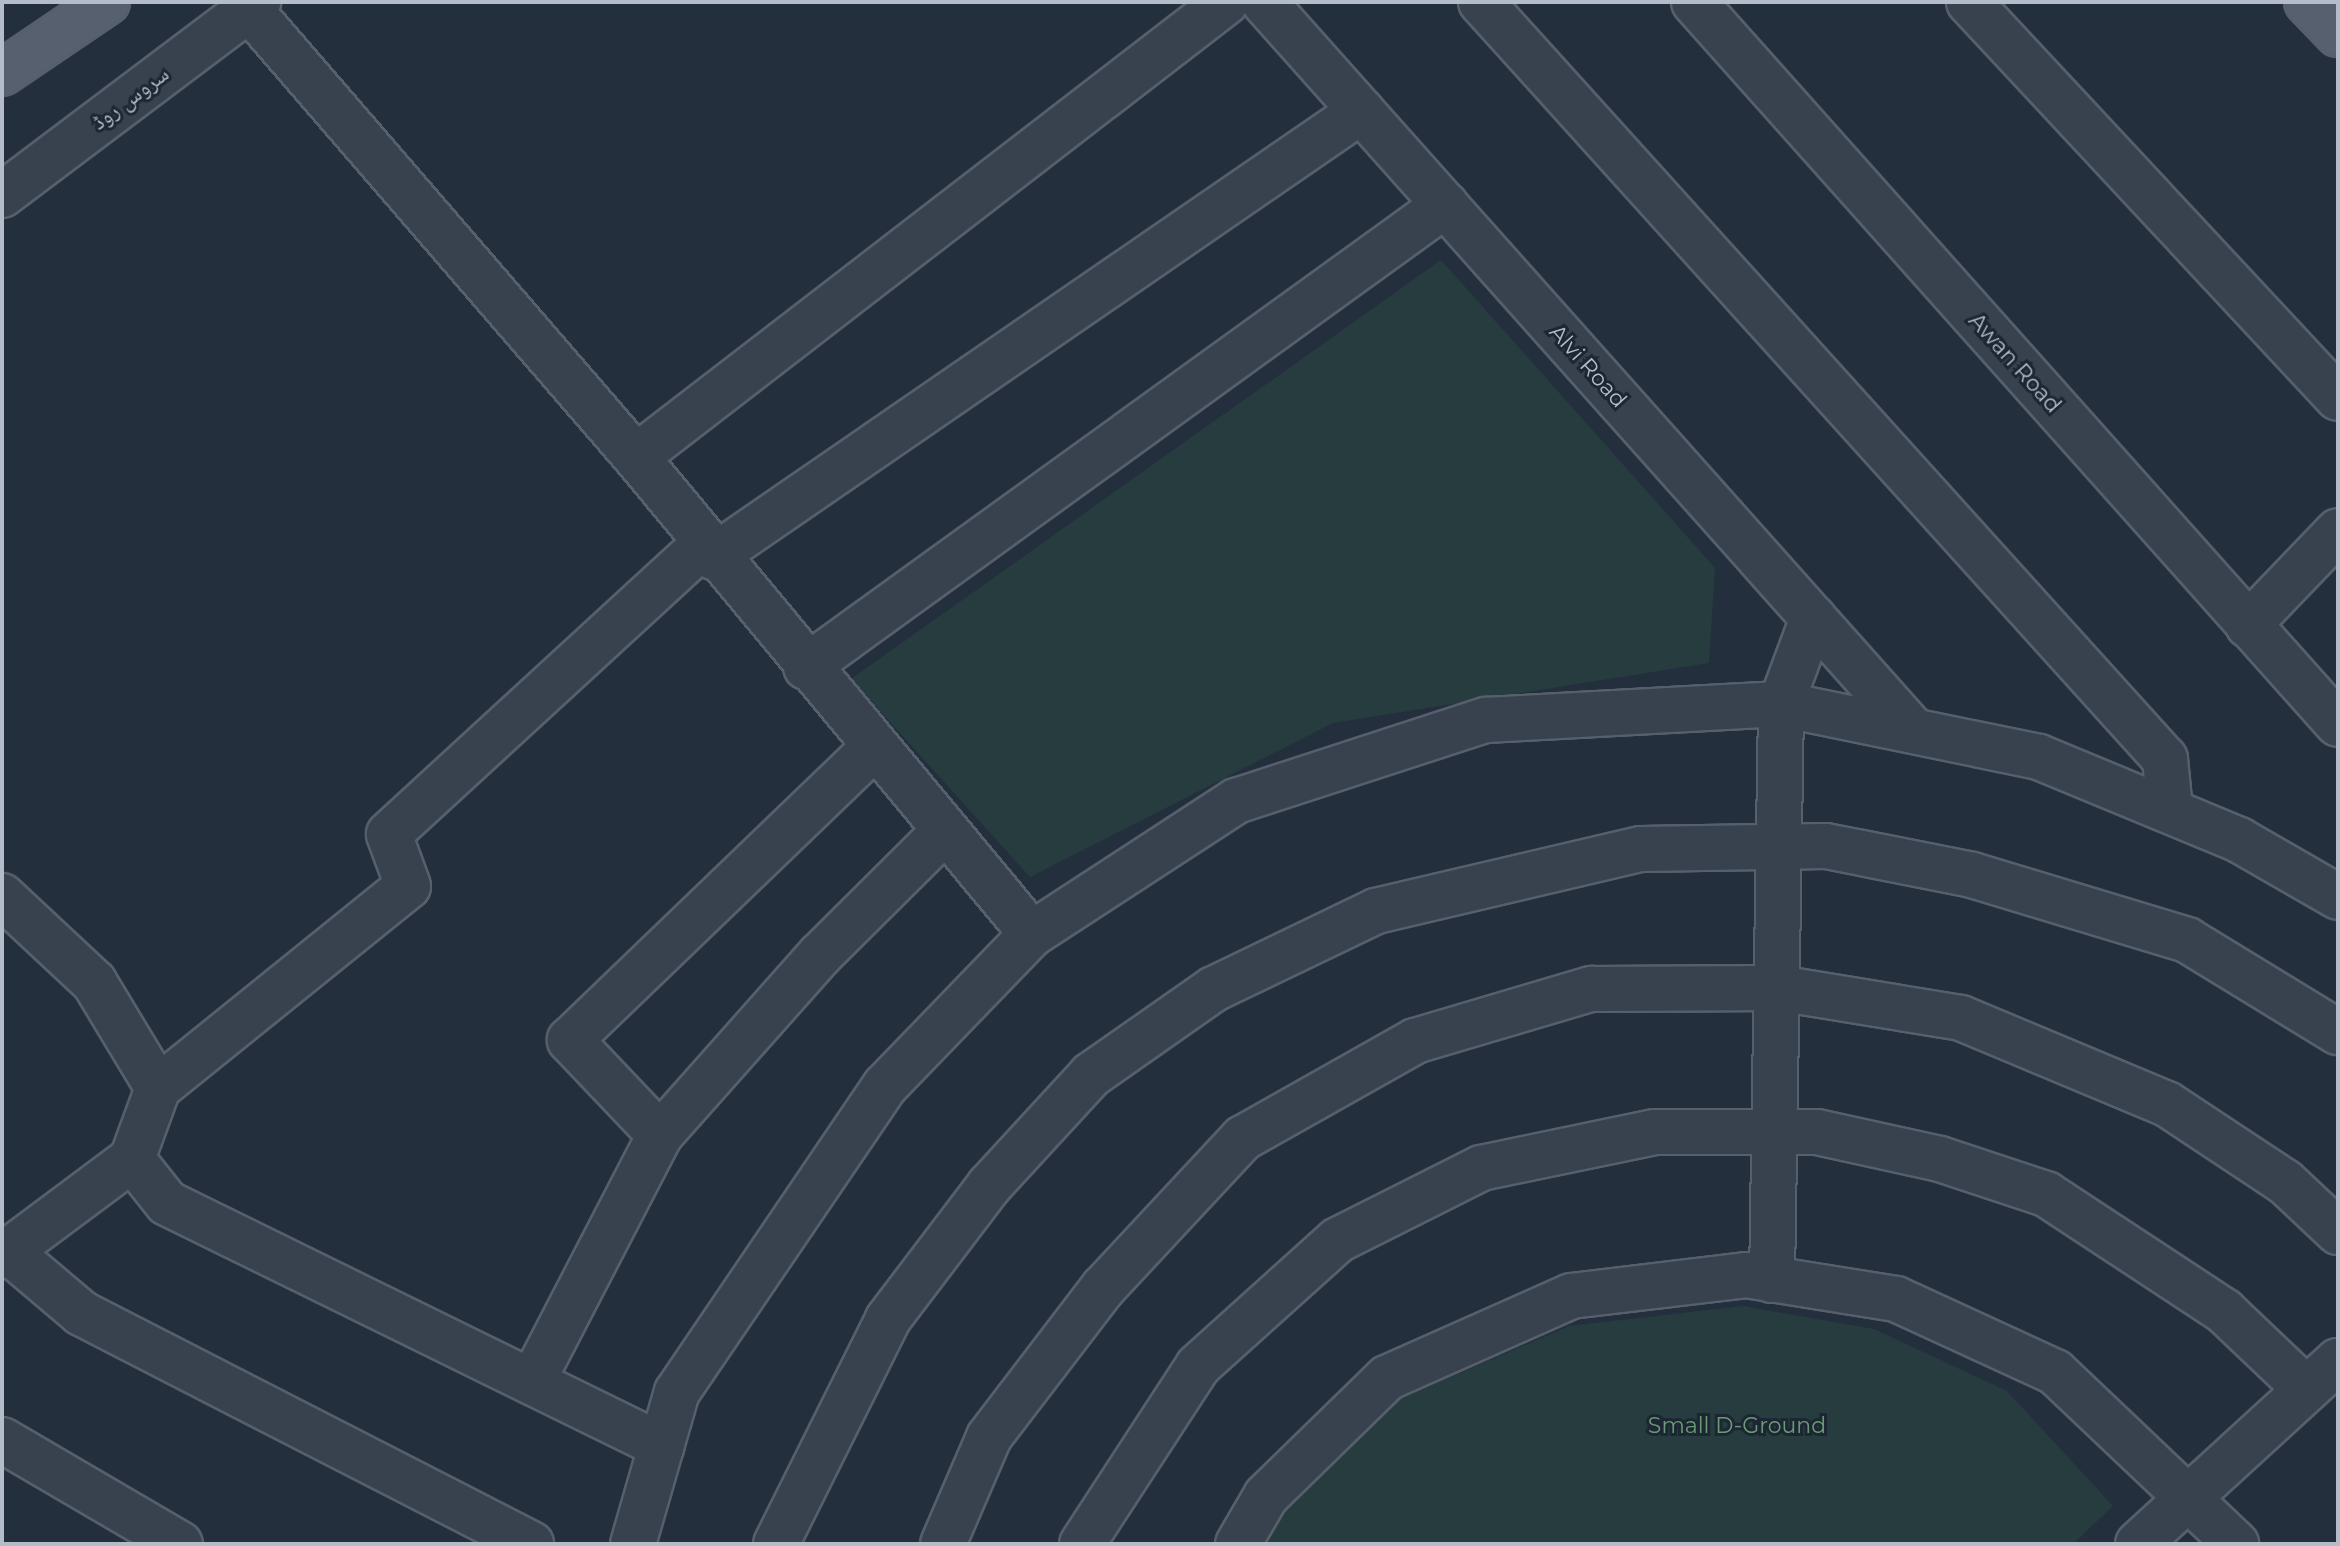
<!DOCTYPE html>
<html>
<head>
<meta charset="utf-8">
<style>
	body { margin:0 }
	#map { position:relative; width:2340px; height:1546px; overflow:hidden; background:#242f3e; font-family:Montserrat,"Noto Naskh Arabic",sans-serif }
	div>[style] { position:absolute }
	.green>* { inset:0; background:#263c3f }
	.roads { filter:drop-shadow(2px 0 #565f6c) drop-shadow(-2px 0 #565f6c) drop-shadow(0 2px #565f6c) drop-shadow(0 -2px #565f6c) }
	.minor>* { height:44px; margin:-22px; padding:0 22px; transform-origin:22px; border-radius:22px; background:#38414e }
	.major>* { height:44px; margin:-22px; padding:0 22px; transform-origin:22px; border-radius:22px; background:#56606e }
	span { translate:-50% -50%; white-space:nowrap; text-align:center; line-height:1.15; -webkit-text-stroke:6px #1d2633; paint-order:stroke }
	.street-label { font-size:22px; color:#b4bcc9 }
	.park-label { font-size:22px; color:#6b9a76 }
	.frame { position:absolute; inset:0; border:4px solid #b4bcc9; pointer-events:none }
</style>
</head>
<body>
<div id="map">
	<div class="green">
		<i style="clip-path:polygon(1441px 260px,1715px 568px,1709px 663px,1333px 723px,1030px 877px,851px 679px)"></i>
		<i style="clip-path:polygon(1743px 1306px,1874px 1329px,2007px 1391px,2113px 1506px,2073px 1544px,1258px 1544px,1278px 1512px,1400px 1399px,1569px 1326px)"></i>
	</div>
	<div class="roads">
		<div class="minor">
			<i style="left:1264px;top:2px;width:974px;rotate:48.29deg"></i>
			<i style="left:1481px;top:2px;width:1020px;rotate:47.9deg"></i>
			<i style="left:2165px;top:759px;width:51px;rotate:84.4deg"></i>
			<i style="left:1694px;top:2px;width:967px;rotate:48.27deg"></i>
			<i style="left:1969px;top:2px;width:541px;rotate:47.02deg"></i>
			<i style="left:249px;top:9px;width:592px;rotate:49.18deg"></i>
			<i style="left:636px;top:457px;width:620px;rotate:50.3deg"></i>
			<i style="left:2px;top:195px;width:321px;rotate:-37deg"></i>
			<i style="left:636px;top:457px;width:745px;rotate:-37.64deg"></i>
			<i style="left:713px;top:557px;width:787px;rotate:-34.54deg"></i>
			<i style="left:2248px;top:625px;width:130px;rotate:-46.2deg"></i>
			<i style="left:806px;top:667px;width:789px;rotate:-35.87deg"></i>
			<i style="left:2px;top:896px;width:126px;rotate:43.1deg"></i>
			<i style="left:94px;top:982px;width:124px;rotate:58.9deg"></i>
			<i style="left:158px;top:1088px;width:76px;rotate:110.1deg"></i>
			<i style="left:132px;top:1159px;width:162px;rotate:143.3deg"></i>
			<i style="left:158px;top:1088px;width:321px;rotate:-38.9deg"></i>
			<i style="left:408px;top:886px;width:55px;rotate:-110.1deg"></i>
			<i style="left:389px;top:834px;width:427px;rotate:-42.6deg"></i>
			<i style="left:660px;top:1135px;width:131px;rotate:-133.5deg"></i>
			<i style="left:570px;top:1040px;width:422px;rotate:-43.9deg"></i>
			<i style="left:132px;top:1159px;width:56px;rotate:51.5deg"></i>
			<i style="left:167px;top:1203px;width:551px;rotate:26.15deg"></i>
			<i style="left:8px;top:1251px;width:96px;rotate:40.3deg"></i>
			<i style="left:81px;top:1313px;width:506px;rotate:27.17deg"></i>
			<i style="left:1772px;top:1280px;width:576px;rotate:-89.1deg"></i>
			<i style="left:1781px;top:704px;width:92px;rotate:-69.6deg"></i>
			<i style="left:532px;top:1382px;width:278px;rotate:-62.6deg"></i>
			<i style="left:660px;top:1135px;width:241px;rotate:-48.4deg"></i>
			<i style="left:820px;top:955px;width:176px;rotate:-44.8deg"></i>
			<i style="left:2px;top:1440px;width:206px;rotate:30.3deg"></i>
			<i style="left:633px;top:1544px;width:158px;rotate:-73.9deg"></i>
			<i style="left:677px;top:1392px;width:370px;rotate:-55.8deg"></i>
			<i style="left:885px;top:1086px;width:211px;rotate:-46deg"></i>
			<i style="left:1032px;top:934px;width:244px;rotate:-33.1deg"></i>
			<i style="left:1236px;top:801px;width:263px;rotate:-18deg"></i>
			<i style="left:1486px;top:720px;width:295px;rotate:-3.1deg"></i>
			<i style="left:1781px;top:704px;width:263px;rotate:11.6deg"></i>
			<i style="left:2039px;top:757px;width:217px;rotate:22.5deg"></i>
			<i style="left:2239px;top:840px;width:114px;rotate:29.9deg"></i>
			<i style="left:776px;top:1544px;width:251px;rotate:-63.5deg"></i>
			<i style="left:888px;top:1319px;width:167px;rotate:-52.8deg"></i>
			<i style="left:989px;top:1186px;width:151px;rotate:-47.4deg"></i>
			<i style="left:1091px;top:1075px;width:150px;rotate:-35deg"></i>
			<i style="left:1214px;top:989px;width:180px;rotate:-25.7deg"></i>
			<i style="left:1376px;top:911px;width:272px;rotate:-13.2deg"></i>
			<i style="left:1641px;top:849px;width:185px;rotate:-0.9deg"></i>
			<i style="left:1826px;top:846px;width:149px;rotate:11.2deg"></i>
			<i style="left:1972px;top:875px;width:225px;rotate:16.8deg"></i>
			<i style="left:2187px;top:940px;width:177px;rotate:31.4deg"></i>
			<i style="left:943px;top:1544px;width:116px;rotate:-66.7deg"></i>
			<i style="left:989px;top:1437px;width:188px;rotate:-52.6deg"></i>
			<i style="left:1103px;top:1288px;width:205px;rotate:-47deg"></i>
			<i style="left:1243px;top:1138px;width:197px;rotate:-29.4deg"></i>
			<i style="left:1415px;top:1041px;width:184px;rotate:-16.5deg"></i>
			<i style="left:1591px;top:989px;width:187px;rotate:-0.3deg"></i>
			<i style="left:1778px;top:988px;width:185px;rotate:9.3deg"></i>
			<i style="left:1961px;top:1018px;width:223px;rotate:22.7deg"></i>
			<i style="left:2167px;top:1104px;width:141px;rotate:33.5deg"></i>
			<i style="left:2285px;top:1182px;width:73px;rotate:43.3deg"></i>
			<i style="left:1082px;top:1544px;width:212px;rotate:-56.9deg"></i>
			<i style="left:1198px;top:1366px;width:188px;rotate:-42deg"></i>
			<i style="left:1338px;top:1240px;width:160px;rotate:-26.7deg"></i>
			<i style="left:1481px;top:1168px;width:178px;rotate:-11.7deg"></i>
			<i style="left:1655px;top:1132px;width:162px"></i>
			<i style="left:1817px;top:1132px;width:126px;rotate:12.4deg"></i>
			<i style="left:1940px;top:1159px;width:112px;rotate:18.3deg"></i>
			<i style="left:2046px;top:1194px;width:213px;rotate:33.3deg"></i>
			<i style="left:2224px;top:1311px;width:113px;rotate:43.6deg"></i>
			<i style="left:1238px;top:1544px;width:56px;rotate:-59.7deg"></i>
			<i style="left:1266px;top:1496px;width:169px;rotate:-44.3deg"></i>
			<i style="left:1387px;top:1378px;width:201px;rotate:-24deg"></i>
			<i style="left:1571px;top:1296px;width:176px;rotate:-6.8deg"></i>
			<i style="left:1746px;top:1275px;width:152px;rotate:9.1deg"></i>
			<i style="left:1896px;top:1299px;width:175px;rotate:24.7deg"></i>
			<i style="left:2055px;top:1372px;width:250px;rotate:43.5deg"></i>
			<i style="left:2138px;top:1544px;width:271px;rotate:-42.5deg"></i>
		</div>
		<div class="major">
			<i style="left:2307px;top:2px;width:45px;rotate:45.9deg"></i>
			<i style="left:2px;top:73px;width:127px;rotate:-34.1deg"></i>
		</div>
	</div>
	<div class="street-label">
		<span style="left:130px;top:98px;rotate:-37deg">سروس روڈ</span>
		<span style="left:2015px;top:363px;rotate:48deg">Awan Road</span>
		<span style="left:1588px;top:366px;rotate:48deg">Alvi Road</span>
	</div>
	<div class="park-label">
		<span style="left:1737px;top:1426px">Small D-Ground</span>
	</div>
	<div class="frame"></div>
</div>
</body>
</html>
